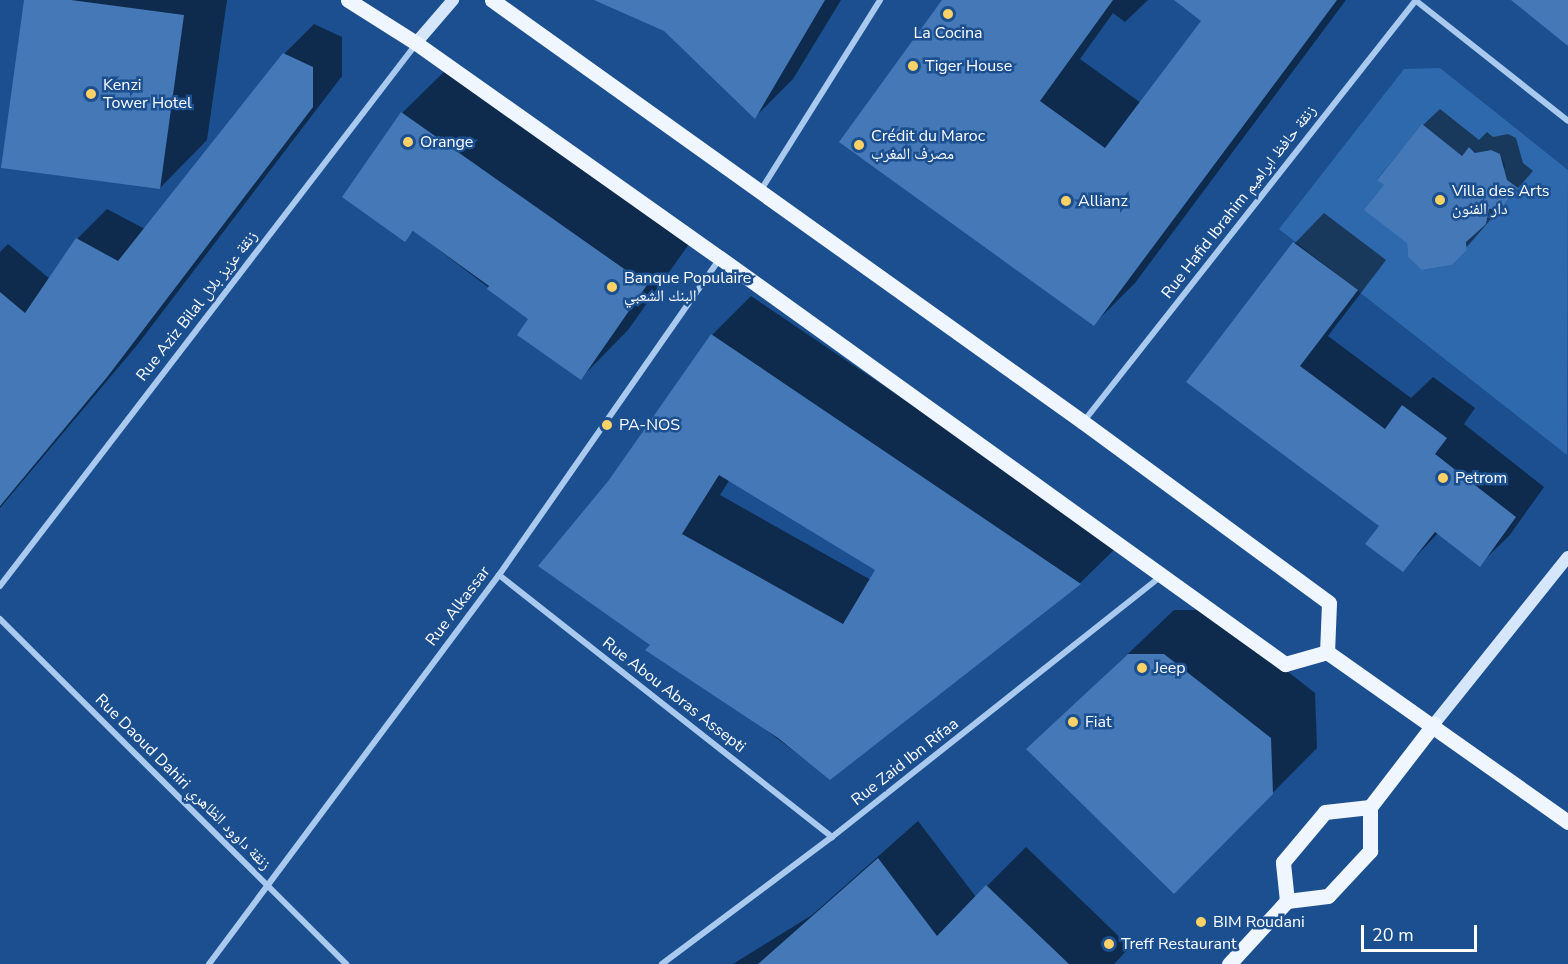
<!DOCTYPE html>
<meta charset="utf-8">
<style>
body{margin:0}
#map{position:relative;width:1568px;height:964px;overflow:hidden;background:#1b4f8f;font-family:"Nunito Sans","Noto Naskh Arabic",sans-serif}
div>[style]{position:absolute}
.green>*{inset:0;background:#2e69ad}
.shadow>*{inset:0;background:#0007}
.building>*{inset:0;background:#4478b7}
.street>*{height:6px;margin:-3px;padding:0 3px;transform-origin:3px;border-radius:3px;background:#a9c9ee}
.secondary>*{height:12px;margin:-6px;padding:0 6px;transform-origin:6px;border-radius:6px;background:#d6e6fa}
.primary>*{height:15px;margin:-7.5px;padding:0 7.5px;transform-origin:7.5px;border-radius:7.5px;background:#f0f6ff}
.dots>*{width:16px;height:16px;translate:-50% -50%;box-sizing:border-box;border:3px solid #1b4f8f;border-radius:50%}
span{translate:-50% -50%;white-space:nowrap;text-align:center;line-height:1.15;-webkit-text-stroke:5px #1b4f8f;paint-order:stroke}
.poi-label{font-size:16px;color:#fff}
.left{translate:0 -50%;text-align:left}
.street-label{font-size:16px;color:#fff}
.scale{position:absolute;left:1361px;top:925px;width:116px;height:27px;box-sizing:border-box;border:3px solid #fff;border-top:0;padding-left:8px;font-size:18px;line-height:21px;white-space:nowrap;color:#fff;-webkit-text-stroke:4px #1b4f8f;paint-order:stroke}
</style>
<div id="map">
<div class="green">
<i style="clip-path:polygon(evenodd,1440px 68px,1568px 170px,1567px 455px,1279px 229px,1404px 69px,1440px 68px,1422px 125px,1462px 156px,1469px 147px,1477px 154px,1487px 150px,1500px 154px,1505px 166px,1502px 176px,1515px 192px,1501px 208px,1488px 209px,1486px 224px,1466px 236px,1467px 250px,1452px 265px,1423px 270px,1408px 257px,1407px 243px,1384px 185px,1377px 179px,1422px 125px)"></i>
</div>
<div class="shadow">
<i style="clip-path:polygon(26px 0,227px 0,207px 140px,160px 188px)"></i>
<i style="clip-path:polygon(597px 0,841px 0,793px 79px,755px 117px,665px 30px)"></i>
<i style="clip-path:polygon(944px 0,1148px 0,1125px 22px,1113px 13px,1080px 59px,1141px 103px,1204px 21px,1176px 0,1346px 0,1135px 283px,1094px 324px)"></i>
<i style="clip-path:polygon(314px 24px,342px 37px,342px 76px,138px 344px,0 508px,0 252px,8px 244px,50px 279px,77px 239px,107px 209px,145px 229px,284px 54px)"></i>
<i style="clip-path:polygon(450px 66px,694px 237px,628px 330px,581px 378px,530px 319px,414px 231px,405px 240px,402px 113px)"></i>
<i style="clip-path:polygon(1440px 109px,1479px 140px,1487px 132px,1493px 137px,1508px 134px,1516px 138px,1523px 163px,1533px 171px,1452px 264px,1408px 242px,1386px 185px,1423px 125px)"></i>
<i style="clip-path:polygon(1324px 213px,1386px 260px,1328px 336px,1411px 398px,1433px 377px,1475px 408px,1464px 424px,1544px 487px,1509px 536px,1479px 565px,1438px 533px,1403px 570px,1381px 526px,1188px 381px,1295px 243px)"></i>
<i style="clip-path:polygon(evenodd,751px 296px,1119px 545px,1080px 583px,830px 778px,652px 645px,610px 481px,712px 335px,751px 296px,730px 479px,877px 569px,871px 580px,720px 495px,730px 479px)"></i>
<i style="clip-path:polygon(1174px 610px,1209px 610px,1315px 693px,1317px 748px,1218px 848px,1028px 749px)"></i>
<i style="clip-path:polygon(918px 821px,976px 897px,1026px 847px,1130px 947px,1114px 964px,733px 964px,812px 915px)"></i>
</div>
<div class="building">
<i style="clip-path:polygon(24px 0,71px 0,184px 15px,160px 189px,1px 168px)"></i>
<i style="clip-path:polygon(594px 0,825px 0,755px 119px,664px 31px)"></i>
<i style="clip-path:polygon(942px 0,1113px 0,1040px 101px,1105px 148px,1201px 21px,1174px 0,1337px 0,1094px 326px,839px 142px)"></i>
<i style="clip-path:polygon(1511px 0,1568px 0,1568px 46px)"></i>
<i style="clip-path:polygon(283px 53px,313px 67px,313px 107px,108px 376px,0 506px,0 292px,25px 313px,76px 238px,118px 261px)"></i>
<i style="clip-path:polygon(401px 112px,647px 285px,581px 380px,517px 335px,528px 319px,487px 289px,489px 286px,413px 231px,405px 242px,342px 197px)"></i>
<i style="clip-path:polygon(1422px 124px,1462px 156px,1469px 147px,1475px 153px,1491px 150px,1500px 154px,1507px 180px,1518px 188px,1501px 208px,1489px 209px,1486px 224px,1466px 242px,1467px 250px,1452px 265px,1422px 270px,1408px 257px,1407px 243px,1364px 210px,1384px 185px,1377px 180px)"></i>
<i style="clip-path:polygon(1293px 242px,1358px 290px,1300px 366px,1385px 429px,1402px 405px,1447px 438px,1435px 454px,1516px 517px,1480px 567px,1435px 532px,1403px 572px,1365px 544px,1379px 526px,1186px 382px)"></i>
<i style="clip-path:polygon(evenodd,711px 334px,1081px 584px,830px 780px,778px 738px,645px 650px,650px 645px,538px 566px,609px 480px,711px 334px,719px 475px,875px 570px,843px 624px,682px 534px,719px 475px)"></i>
<i style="clip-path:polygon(1128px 654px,1164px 654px,1271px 738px,1273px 794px,1174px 894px,1026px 749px)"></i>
<i style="clip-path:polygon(878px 858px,937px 936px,986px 885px,1069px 964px,758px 964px)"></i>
</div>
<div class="street">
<i style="left:1415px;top:0;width:195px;rotate:38.3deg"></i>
<i style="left:761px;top:190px;width:224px;rotate:-57.9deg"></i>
<i style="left:1084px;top:421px;width:536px;rotate:-51.74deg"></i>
<i style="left:499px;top:575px;width:424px;rotate:38.2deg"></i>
<i style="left:0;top:586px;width:683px;rotate:-52.49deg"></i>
<i style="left:0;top:619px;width:489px;rotate:44.9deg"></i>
<i style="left:209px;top:964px;width:485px;rotate:-53.3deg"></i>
<i style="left:499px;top:575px;width:386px;rotate:-55.1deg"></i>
<i style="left:662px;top:964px;width:212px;rotate:-36.8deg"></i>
<i style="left:832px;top:837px;width:419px;rotate:-38.4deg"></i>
</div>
<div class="secondary">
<i style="left:416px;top:43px;width:57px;rotate:-49.3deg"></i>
<i style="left:1434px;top:724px;width:214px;rotate:-51.3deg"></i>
</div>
<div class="primary">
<i style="left:348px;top:0;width:80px;rotate:32.3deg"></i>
<i style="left:416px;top:43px;width:372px;rotate:35.3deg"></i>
<i style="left:720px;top:258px;width:696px;rotate:35.7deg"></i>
<i style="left:1285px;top:664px;width:44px;rotate:-15.9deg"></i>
<i style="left:492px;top:0;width:726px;rotate:35.53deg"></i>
<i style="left:1083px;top:422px;width:305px;rotate:36.3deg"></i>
<i style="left:1329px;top:603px;width:49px;rotate:92.3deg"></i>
<i style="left:1327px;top:652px;width:295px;rotate:35.2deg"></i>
<i style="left:1287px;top:901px;width:39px;rotate:-96deg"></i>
<i style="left:1283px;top:862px;width:65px;rotate:-50deg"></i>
<i style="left:1325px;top:812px;width:45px;rotate:-6.3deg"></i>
<i style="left:1229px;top:964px;width:86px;rotate:-47.4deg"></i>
<i style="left:1287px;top:901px;width:41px;rotate:-7deg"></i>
<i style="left:1328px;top:896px;width:62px;rotate:-47deg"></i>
<i style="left:1370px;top:851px;width:44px;rotate:-90deg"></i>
<i style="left:1370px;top:807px;width:105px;rotate:-52.4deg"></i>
</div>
<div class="dots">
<i style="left:948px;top:14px;background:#ffd166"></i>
<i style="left:913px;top:66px;background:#ffd166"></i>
<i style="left:91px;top:94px;background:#ffd166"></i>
<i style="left:408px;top:142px;background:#ffd166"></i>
<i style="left:859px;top:145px;background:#ffd166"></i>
<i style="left:1440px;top:200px;background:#ffd166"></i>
<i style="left:1066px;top:201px;background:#ffd166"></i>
<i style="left:612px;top:287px;background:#ffd166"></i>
<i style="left:607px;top:425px;background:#ffd166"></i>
<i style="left:1443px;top:478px;background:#ffd166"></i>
<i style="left:1142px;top:668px;background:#ffd166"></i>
<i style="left:1073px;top:722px;background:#ffd166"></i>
<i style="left:1201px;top:922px;background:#ffd166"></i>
<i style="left:1109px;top:944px;background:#ffd166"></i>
</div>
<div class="poi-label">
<span style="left:948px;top:33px">La Cocina</span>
<span class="left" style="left:925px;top:66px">Tiger House</span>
<span class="left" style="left:103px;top:94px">Kenzi<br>Tower Hotel</span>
<span class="left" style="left:871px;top:145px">Crédit du Maroc<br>مصرف المغرب</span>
<span class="left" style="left:420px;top:142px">Orange</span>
<span class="left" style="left:1452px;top:200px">Villa des Arts<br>دار الفنون</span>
<span class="left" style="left:1078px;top:201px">Allianz</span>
<span class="left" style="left:624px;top:287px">Banque Populaire<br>البنك الشعبي</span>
<span class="left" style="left:619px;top:425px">PA-NOS</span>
<span class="left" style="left:1455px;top:478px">Petrom</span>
<span class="left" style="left:1154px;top:668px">Jeep</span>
<span class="left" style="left:1085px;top:722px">Fiat</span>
<span class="left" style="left:1213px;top:922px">BIM Roudani</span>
<span class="left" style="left:1121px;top:944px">Treff Restaurant</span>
</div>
<div class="street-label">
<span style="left:1239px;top:202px;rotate:-52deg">Rue Hafid Ibrahim زنقة حافظ ابراهيم</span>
<span style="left:197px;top:306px;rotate:-52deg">Rue Aziz Bilal زنقة عزيز بلال</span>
<span style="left:458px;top:606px;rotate:-53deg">Rue Alkassar</span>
<span style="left:674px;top:695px;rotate:38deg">Rue Abou Abras Assepti</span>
<span style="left:905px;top:762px;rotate:-38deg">Rue Zaid Ibn Rifaa</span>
<span style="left:183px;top:782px;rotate:45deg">Rue Daoud Dahiri زنقة داوود الظاهري</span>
</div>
<div class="scale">20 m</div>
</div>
